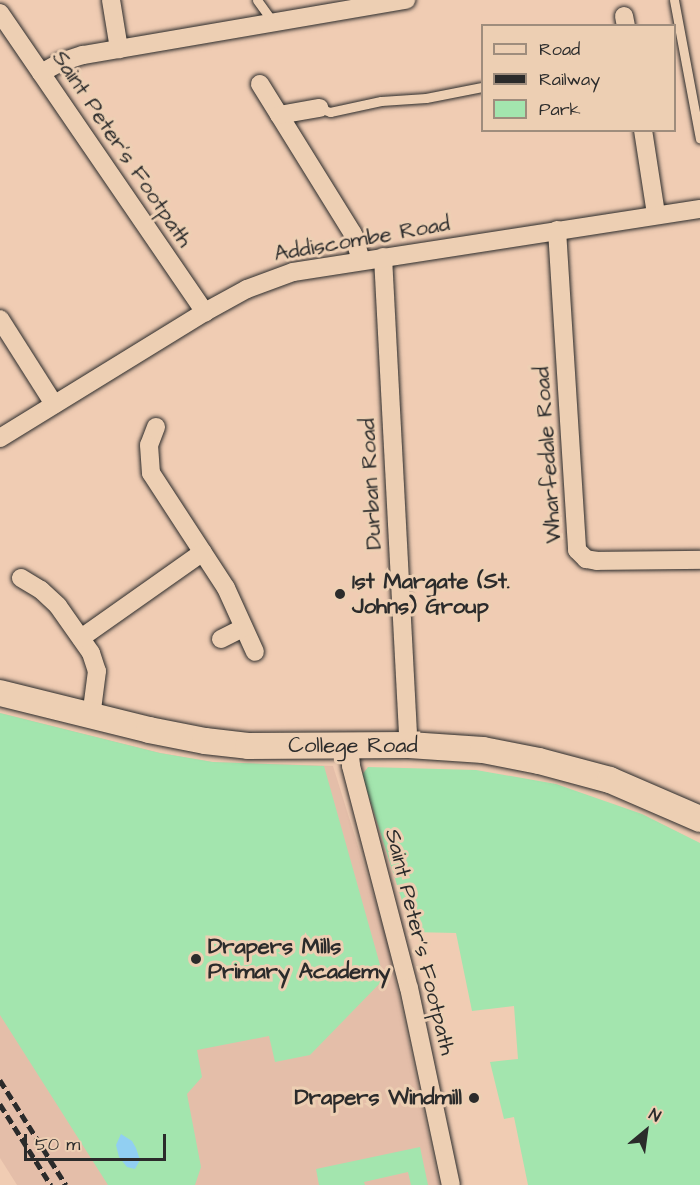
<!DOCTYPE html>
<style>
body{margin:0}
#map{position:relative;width:700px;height:1185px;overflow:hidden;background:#f0ccb3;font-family:"Architects Daughter",sans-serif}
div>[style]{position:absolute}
.built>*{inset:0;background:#e4bea9}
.green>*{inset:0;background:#a3e5ae}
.water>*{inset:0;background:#91cff2}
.roads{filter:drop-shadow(0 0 2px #2b2b2b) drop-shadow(0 0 2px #2b2b2b)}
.service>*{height:9px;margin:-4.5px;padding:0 4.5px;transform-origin:4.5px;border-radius:4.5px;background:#edcfb3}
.minor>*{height:18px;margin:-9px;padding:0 9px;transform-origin:9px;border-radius:9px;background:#edcfb3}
.secondary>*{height:26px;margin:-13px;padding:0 13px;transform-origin:13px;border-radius:13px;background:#edcfb3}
.rail>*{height:4.5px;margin-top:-2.25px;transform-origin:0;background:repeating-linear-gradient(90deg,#2b2b2b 0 9px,transparent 0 13.5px)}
.dots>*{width:16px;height:16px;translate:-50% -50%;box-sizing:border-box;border:3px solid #edcfb3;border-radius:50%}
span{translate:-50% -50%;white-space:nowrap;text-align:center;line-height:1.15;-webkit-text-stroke:6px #edcfb3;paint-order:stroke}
.street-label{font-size:22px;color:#2b2b2b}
.poi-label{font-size:22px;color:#2b2b2b;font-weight:700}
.left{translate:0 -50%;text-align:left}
.right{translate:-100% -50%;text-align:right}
.legend{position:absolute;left:481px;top:24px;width:195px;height:108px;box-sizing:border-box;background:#edcfb3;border:2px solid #9f8d7d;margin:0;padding:8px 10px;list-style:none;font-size:18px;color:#2b2b2b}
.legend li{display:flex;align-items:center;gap:12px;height:30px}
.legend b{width:30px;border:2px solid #9f8d7d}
.north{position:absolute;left:616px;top:1101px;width:60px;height:60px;-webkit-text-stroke:4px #edcfb3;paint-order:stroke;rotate:29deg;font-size:16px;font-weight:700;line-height:24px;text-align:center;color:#2b2b2b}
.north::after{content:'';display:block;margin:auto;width:21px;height:27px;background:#2b2b2b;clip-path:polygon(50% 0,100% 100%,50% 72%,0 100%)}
.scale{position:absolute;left:24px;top:1134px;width:142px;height:27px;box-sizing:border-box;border:3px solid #2b2b2b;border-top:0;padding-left:8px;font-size:18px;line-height:21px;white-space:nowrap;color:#2b2b2b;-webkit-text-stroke:4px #edcfb3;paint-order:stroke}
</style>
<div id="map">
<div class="built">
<i style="clip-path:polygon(0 713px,160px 753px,212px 762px,333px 766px,386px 936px,439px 1185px,17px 1185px,0 1158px)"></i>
</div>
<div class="green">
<i style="clip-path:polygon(0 713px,160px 753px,213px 762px,324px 766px,384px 979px,310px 1055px,275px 1062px,269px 1036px,197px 1050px,202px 1077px,187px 1094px,201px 1167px,195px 1185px,108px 1185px,0 1015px)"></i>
<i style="clip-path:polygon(368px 767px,476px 770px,556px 784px,642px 814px,700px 843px,700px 1185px,528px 1185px,514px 1117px,504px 1119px,490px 1062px,518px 1059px,514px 1006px,472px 1011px,456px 933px,412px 932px,362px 775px)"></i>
<i style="clip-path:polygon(420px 1147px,428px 1185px,411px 1185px,408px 1172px,364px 1182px,365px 1185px,319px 1185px,316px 1169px)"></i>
</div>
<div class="water">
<i style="clip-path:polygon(121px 1134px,132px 1141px,136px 1148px,140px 1160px,135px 1169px,127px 1167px,119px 1157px,116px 1145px)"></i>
</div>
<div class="roads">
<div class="service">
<i style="left:257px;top:0;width:26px;rotate:54deg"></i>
<i style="left:674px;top:0;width:141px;rotate:79.4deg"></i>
<i style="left:319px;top:108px;width:12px;rotate:20deg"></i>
<i style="left:330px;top:112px;width:52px;rotate:-12.2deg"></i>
<i style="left:381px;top:101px;width:45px;rotate:-3.8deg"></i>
<i style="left:426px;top:98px;width:57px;rotate:-11.1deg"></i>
</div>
<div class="minor">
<i style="left:111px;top:0;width:50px;rotate:80.7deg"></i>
<i style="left:0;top:13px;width:363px;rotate:55.6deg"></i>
<i style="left:624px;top:16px;width:10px;rotate:79deg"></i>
<i style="left:41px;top:73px;width:23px;rotate:-29deg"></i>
<i style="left:61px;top:62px;width:23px;rotate:-18deg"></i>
<i style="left:83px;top:55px;width:328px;rotate:-9.7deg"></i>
<i style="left:260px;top:84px;width:176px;rotate:58.2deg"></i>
<i style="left:353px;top:234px;width:28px;rotate:73deg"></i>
<i style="left:279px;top:115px;width:41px;rotate:-9.9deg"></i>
<i style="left:643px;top:130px;width:85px;rotate:81.2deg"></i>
<i style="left:557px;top:230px;width:321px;rotate:86.4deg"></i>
<i style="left:577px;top:550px;width:13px;rotate:45deg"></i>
<i style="left:586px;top:559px;width:11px;rotate:10deg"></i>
<i style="left:597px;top:561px;width:103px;rotate:-0.6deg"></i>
<i style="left:383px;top:257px;width:489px;rotate:87deg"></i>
<i style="left:0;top:319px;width:101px;rotate:57.6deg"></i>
<i style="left:156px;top:427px;width:19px;rotate:111deg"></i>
<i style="left:149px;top:445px;width:28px;rotate:86deg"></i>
<i style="left:151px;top:473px;width:137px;rotate:56.9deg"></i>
<i style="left:226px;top:588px;width:70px;rotate:65.6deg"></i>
<i style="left:0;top:438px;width:241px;rotate:-31.6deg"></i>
<i style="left:205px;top:312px;width:48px;rotate:-28.7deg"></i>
<i style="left:247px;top:289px;width:49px;rotate:-20.3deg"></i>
<i style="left:293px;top:272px;width:412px;rotate:-8.8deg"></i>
<i style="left:21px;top:578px;width:23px;rotate:31deg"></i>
<i style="left:41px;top:590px;width:23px;rotate:43deg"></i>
<i style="left:58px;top:606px;width:57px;rotate:54.9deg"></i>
<i style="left:91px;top:653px;width:19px;rotate:72deg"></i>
<i style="left:97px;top:671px;width:46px;rotate:97.4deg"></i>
<i style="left:81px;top:638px;width:149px;rotate:-35.2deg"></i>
<i style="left:221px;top:639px;width:25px;rotate:-27deg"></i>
<i style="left:349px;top:746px;width:20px;rotate:84deg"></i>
<i style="left:351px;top:766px;width:229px;rotate:75.4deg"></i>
<i style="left:409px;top:988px;width:201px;rotate:78deg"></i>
</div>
<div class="secondary">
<i style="left:0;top:693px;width:154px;rotate:13.9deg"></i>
<i style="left:149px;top:730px;width:57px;rotate:11.1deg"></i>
<i style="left:205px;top:741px;width:43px;rotate:6.6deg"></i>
<i style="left:248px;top:746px;width:161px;rotate:-0.4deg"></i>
<i style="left:409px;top:745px;width:74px;rotate:3.9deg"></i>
<i style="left:483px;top:750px;width:57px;rotate:11.1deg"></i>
<i style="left:539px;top:761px;width:73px;rotate:15deg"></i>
<i style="left:610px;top:780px;width:98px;rotate:23.4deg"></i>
</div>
</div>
<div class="rail">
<i style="left:0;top:1080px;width:124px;rotate:57.8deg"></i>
<i style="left:0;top:1104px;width:96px;rotate:57.8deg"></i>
</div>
<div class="dots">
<i style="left:340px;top:594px;background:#2b2b2b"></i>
<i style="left:196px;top:959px;background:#2b2b2b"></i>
<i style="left:474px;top:1098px;background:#2b2b2b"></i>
</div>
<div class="street-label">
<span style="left:122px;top:149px;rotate:56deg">Saint Peter's Footpath</span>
<span style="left:362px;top:239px;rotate:-10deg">Addiscombe Road</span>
<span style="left:548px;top:455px;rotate:-94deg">Wharfedale Road</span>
<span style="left:371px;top:484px;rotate:-93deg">Durban Road</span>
<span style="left:353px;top:746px">College Road</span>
<span style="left:420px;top:942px;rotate:76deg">Saint Peter's Footpath</span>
</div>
<div class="poi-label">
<span class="left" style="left:352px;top:594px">1st Margate (St.<br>Johns) Group</span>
<span class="left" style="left:208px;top:959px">Drapers Mills<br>Primary Academy</span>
<span class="right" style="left:462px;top:1098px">Drapers Windmill</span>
</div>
<ul class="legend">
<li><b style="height:8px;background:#edcfb3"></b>Road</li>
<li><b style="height:8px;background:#2b2b2b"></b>Railway</li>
<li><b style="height:16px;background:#a3e5ae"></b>Park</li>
</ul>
<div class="north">N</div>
<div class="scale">50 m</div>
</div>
